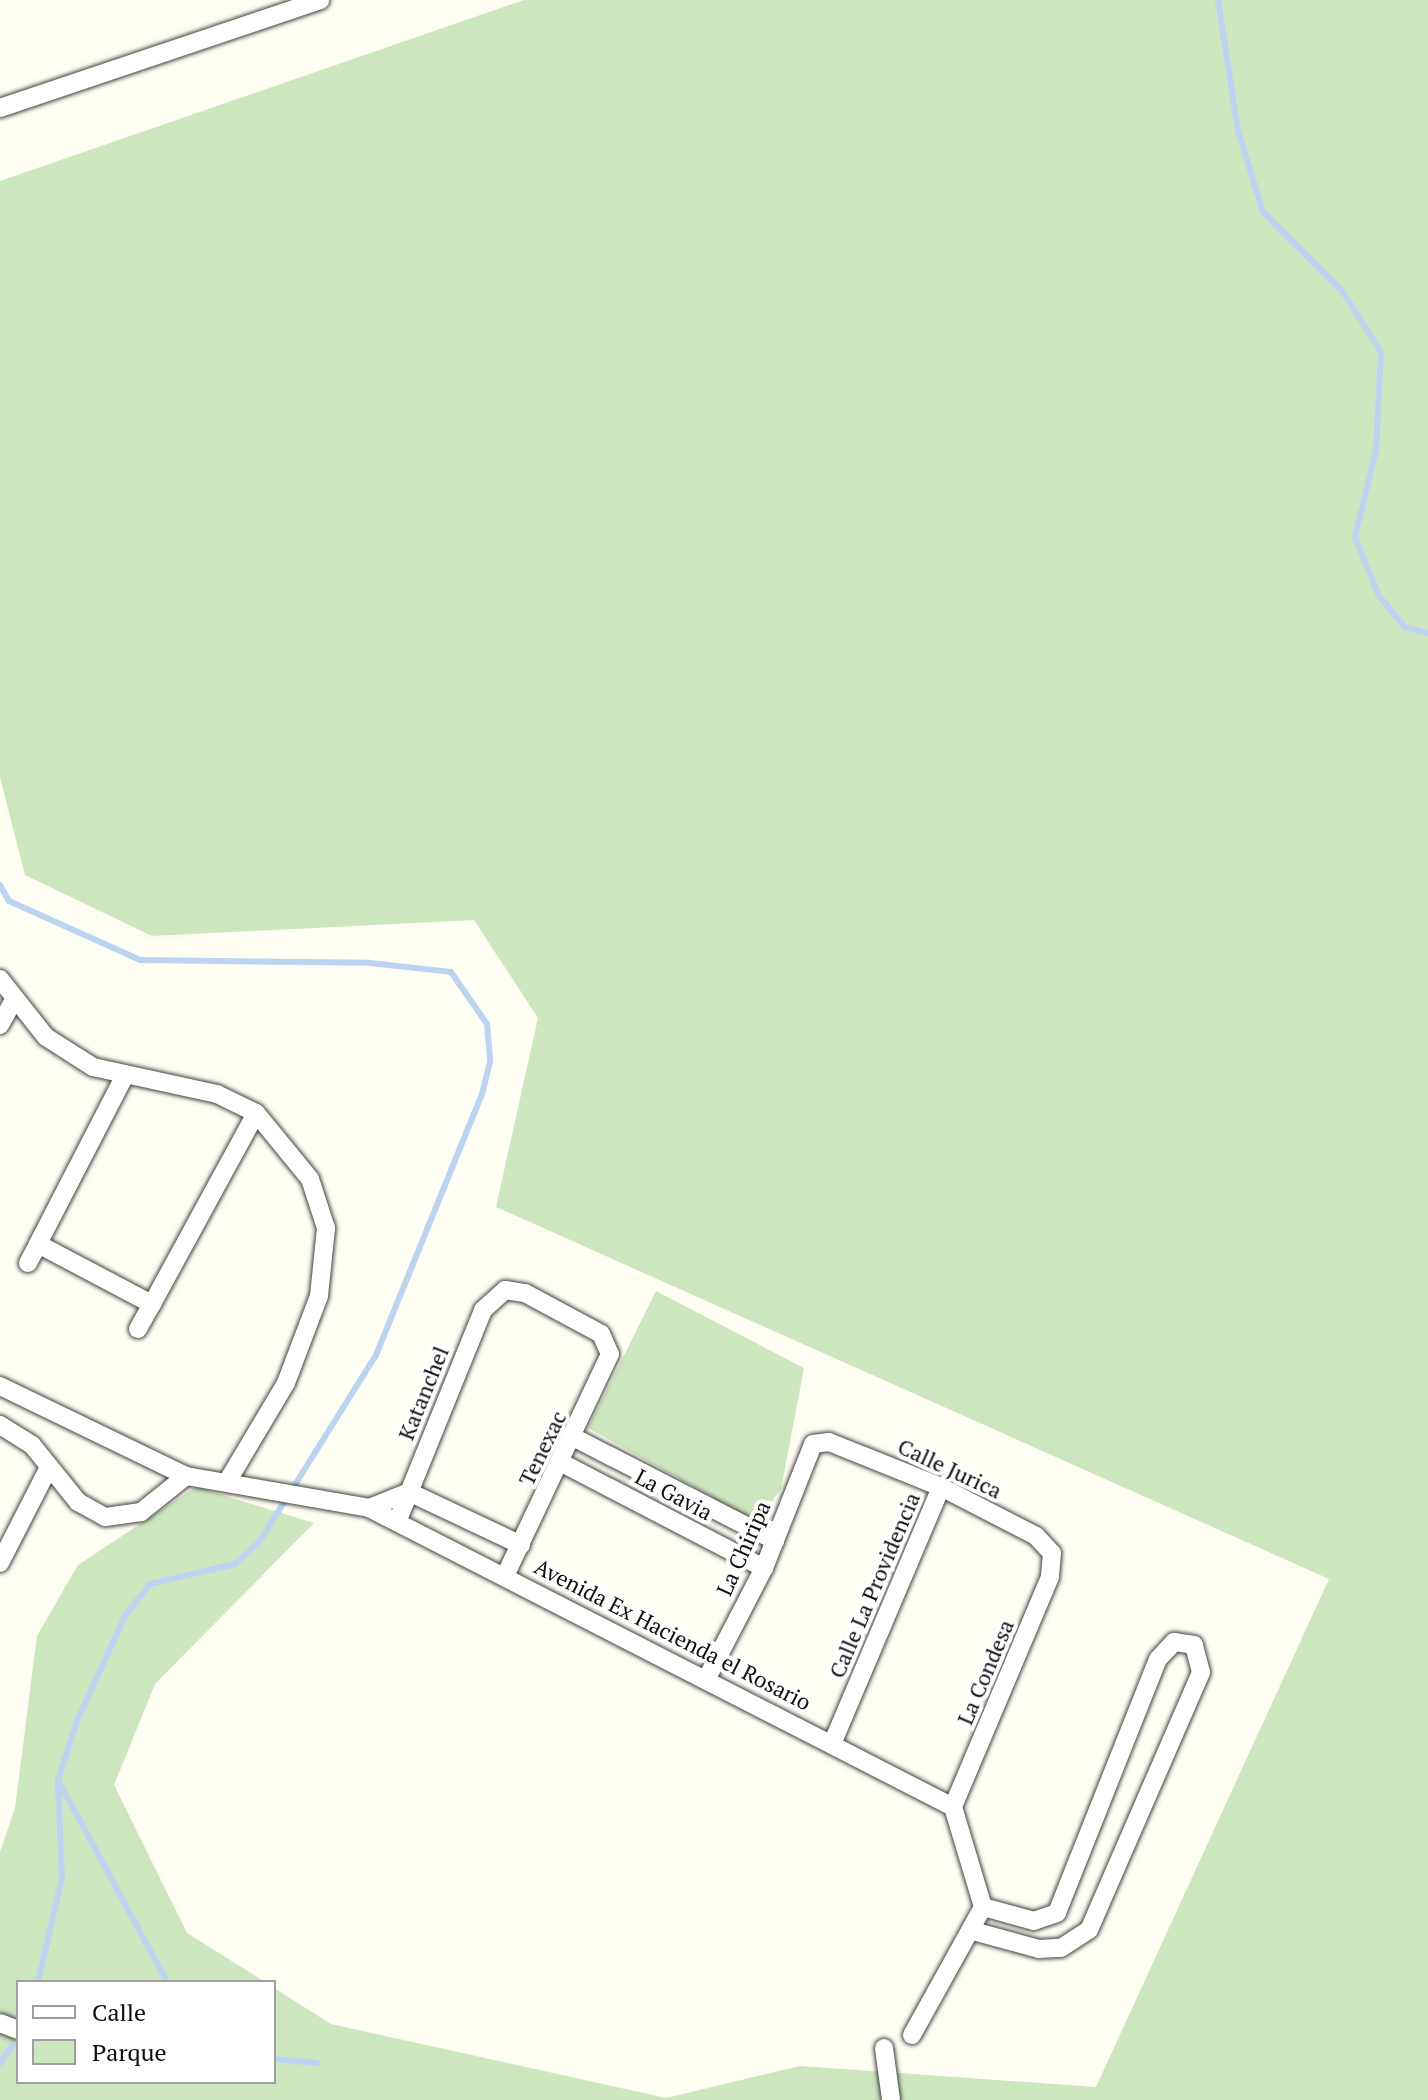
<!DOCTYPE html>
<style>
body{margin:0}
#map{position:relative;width:1428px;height:2100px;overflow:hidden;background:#fefef2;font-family:"PT Serif",serif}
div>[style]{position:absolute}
.green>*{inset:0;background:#cce6be}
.stream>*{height:6px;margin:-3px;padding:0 3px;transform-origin:3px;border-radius:3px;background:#bad4f2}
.roads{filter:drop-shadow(0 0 2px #424242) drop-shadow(0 0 2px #424242)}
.minor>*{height:18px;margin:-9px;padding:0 9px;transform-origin:9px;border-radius:9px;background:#fff}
span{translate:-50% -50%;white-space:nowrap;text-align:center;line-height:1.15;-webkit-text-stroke:8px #fff;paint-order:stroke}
.street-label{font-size:22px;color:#0f0f0f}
.legend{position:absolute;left:16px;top:1980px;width:260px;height:104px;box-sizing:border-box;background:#fff;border:2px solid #9f9f9f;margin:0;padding:10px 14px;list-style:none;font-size:24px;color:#0f0f0f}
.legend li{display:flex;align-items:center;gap:16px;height:40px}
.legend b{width:40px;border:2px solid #9f9f9f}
</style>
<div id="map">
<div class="green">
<i style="clip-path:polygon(524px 0,1428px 0,1428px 2100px,0 2100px,0 1852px,15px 1808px,37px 1636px,78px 1565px,196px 1487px,314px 1523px,155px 1684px,114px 1785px,187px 1933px,265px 1982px,18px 1982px,18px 2082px,274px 2082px,274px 1988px,331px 2024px,666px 2098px,800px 2066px,1096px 2087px,1329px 1579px,496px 1207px,538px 1018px,474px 920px,152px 936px,25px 875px,0 777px,0 181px)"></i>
<i style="clip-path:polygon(656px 1291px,804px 1368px,781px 1489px,757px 1522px,588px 1428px)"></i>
</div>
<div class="stream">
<i style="left:1218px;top:0;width:133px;rotate:81.3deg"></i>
<i style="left:1238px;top:131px;width:85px;rotate:72.8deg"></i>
<i style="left:1263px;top:212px;width:113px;rotate:45deg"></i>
<i style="left:1343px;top:292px;width:71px;rotate:57.7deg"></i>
<i style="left:1381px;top:352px;width:98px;rotate:92.9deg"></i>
<i style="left:1376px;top:450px;width:89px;rotate:103.6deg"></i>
<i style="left:1355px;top:537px;width:64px;rotate:67.9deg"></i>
<i style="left:1379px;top:596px;width:40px;rotate:50deg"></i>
<i style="left:1405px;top:627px;width:24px;rotate:15deg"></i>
<i style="left:0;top:885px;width:18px;rotate:61deg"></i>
<i style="left:9px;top:901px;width:144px;rotate:24.2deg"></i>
<i style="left:140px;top:960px;width:230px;rotate:0.7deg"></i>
<i style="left:370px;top:963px;width:81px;rotate:6.3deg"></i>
<i style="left:451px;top:972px;width:63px;rotate:55.3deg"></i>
<i style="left:487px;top:1024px;width:38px;rotate:85deg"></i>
<i style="left:490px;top:1062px;width:33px;rotate:104deg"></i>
<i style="left:482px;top:1094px;width:282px;rotate:112.1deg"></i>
<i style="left:376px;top:1355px;width:221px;rotate:122deg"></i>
<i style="left:259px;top:1542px;width:33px;rotate:137deg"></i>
<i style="left:235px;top:1564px;width:87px;rotate:166.8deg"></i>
<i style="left:150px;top:1584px;width:41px;rotate:128deg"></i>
<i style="left:125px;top:1616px;width:115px;rotate:114.6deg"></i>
<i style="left:77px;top:1721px;width:62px;rotate:107.9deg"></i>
<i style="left:58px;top:1780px;width:230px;rotate:61.6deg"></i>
<i style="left:38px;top:1982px;width:108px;rotate:-77.1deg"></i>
<i style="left:62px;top:1877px;width:93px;rotate:-92.5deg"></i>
<i style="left:274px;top:2059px;width:43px;rotate:5.3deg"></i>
<i style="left:0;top:2063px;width:22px;rotate:-54deg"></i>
</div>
<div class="roads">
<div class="minor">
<i style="left:0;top:108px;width:338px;rotate:-18.6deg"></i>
<i style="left:0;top:979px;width:74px;rotate:51.6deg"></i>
<i style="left:46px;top:1037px;width:56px;rotate:32.6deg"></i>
<i style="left:93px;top:1067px;width:127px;rotate:12.3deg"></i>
<i style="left:217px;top:1094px;width:43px;rotate:26deg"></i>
<i style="left:256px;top:1113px;width:85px;rotate:50.7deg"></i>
<i style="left:310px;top:1179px;width:52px;rotate:71.9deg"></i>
<i style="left:326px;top:1228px;width:68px;rotate:95.9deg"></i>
<i style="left:319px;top:1296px;width:93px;rotate:110.8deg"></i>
<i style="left:286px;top:1383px;width:115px;rotate:120.8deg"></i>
<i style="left:0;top:1025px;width:29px;rotate:-61deg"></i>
<i style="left:123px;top:1079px;width:186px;rotate:117.3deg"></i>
<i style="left:38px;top:1244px;width:129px;rotate:27.8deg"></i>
<i style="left:152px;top:1304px;width:217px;rotate:-61.4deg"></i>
<i style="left:28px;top:1263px;width:21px;rotate:-62deg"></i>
<i style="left:138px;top:1329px;width:29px;rotate:-61deg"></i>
<i style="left:0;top:1386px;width:207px;rotate:25.8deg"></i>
<i style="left:186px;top:1476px;width:58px;rotate:141.3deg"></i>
<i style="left:141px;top:1512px;width:36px;rotate:172deg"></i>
<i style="left:105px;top:1517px;width:31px;rotate:-151deg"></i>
<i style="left:78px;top:1502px;width:73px;rotate:-128.9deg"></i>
<i style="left:32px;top:1445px;width:38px;rotate:-148deg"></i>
<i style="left:575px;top:1438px;width:225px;rotate:27.2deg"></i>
<i style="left:562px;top:1463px;width:228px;rotate:27.5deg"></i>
<i style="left:186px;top:1476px;width:186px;rotate:9.9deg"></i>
<i style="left:369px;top:1508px;width:656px;rotate:27.11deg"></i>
<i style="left:369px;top:1508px;width:43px;rotate:-21.8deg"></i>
<i style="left:409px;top:1492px;width:124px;rotate:25.3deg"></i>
<i style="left:397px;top:1522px;width:229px;rotate:-67.9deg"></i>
<i style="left:483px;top:1310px;width:30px;rotate:-42deg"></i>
<i style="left:505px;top:1290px;width:20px;rotate:9deg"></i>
<i style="left:525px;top:1293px;width:86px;rotate:28.3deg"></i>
<i style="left:601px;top:1334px;width:22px;rotate:66deg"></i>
<i style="left:610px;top:1354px;width:243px;rotate:115.3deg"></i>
<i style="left:0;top:1563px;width:106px;rotate:-62.9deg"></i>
<i style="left:708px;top:1676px;width:122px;rotate:-62.6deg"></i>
<i style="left:764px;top:1568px;width:133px;rotate:-68.4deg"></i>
<i style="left:813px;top:1444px;width:16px;rotate:-7deg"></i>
<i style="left:829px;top:1442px;width:121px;rotate:21.9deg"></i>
<i style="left:941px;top:1487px;width:107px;rotate:27.3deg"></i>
<i style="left:1036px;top:1536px;width:23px;rotate:47deg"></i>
<i style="left:1052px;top:1553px;width:24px;rotate:95deg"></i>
<i style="left:1050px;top:1577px;width:250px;rotate:112.9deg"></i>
<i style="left:832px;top:1744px;width:279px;rotate:-67deg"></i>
<i style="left:973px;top:1931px;width:68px;rotate:15.3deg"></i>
<i style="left:1039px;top:1949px;width:22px;rotate:-3deg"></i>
<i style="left:1061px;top:1948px;width:33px;rotate:-33deg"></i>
<i style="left:1089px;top:1930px;width:281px;rotate:-66.5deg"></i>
<i style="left:1201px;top:1672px;width:28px;rotate:-105deg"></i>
<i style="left:1194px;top:1645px;width:20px;rotate:-171deg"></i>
<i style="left:1174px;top:1642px;width:23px;rotate:133deg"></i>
<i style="left:1158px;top:1659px;width:273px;rotate:111.7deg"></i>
<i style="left:1057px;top:1913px;width:24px;rotate:161deg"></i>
<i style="left:1034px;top:1921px;width:53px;rotate:-164.6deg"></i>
<i style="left:0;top:2023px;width:19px;rotate:21deg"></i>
<i style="left:912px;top:2035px;width:146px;rotate:-61deg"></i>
<i style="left:983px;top:1907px;width:104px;rotate:-106.7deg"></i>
<i style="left:884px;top:2048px;width:52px;rotate:82.3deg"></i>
</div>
</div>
<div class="street-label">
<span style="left:423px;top:1393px;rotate:-68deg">Katanchel</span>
<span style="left:542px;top:1448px;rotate:-64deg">Tenexac</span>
<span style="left:950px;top:1468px;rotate:25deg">Calle Jurica</span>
<span style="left:674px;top:1494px;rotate:28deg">La Gavia</span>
<span style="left:743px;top:1548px;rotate:-66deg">La Chiripa</span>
<span style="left:874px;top:1585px;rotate:-67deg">Calle La Providencia</span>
<span style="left:673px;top:1634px;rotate:27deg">Avenida Ex Hacienda el Rosario</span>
<span style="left:985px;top:1672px;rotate:-67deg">La Condesa</span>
</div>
<ul class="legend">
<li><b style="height:10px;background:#fff"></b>Calle</li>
<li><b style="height:22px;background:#cce6be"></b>Parque</li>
</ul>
</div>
